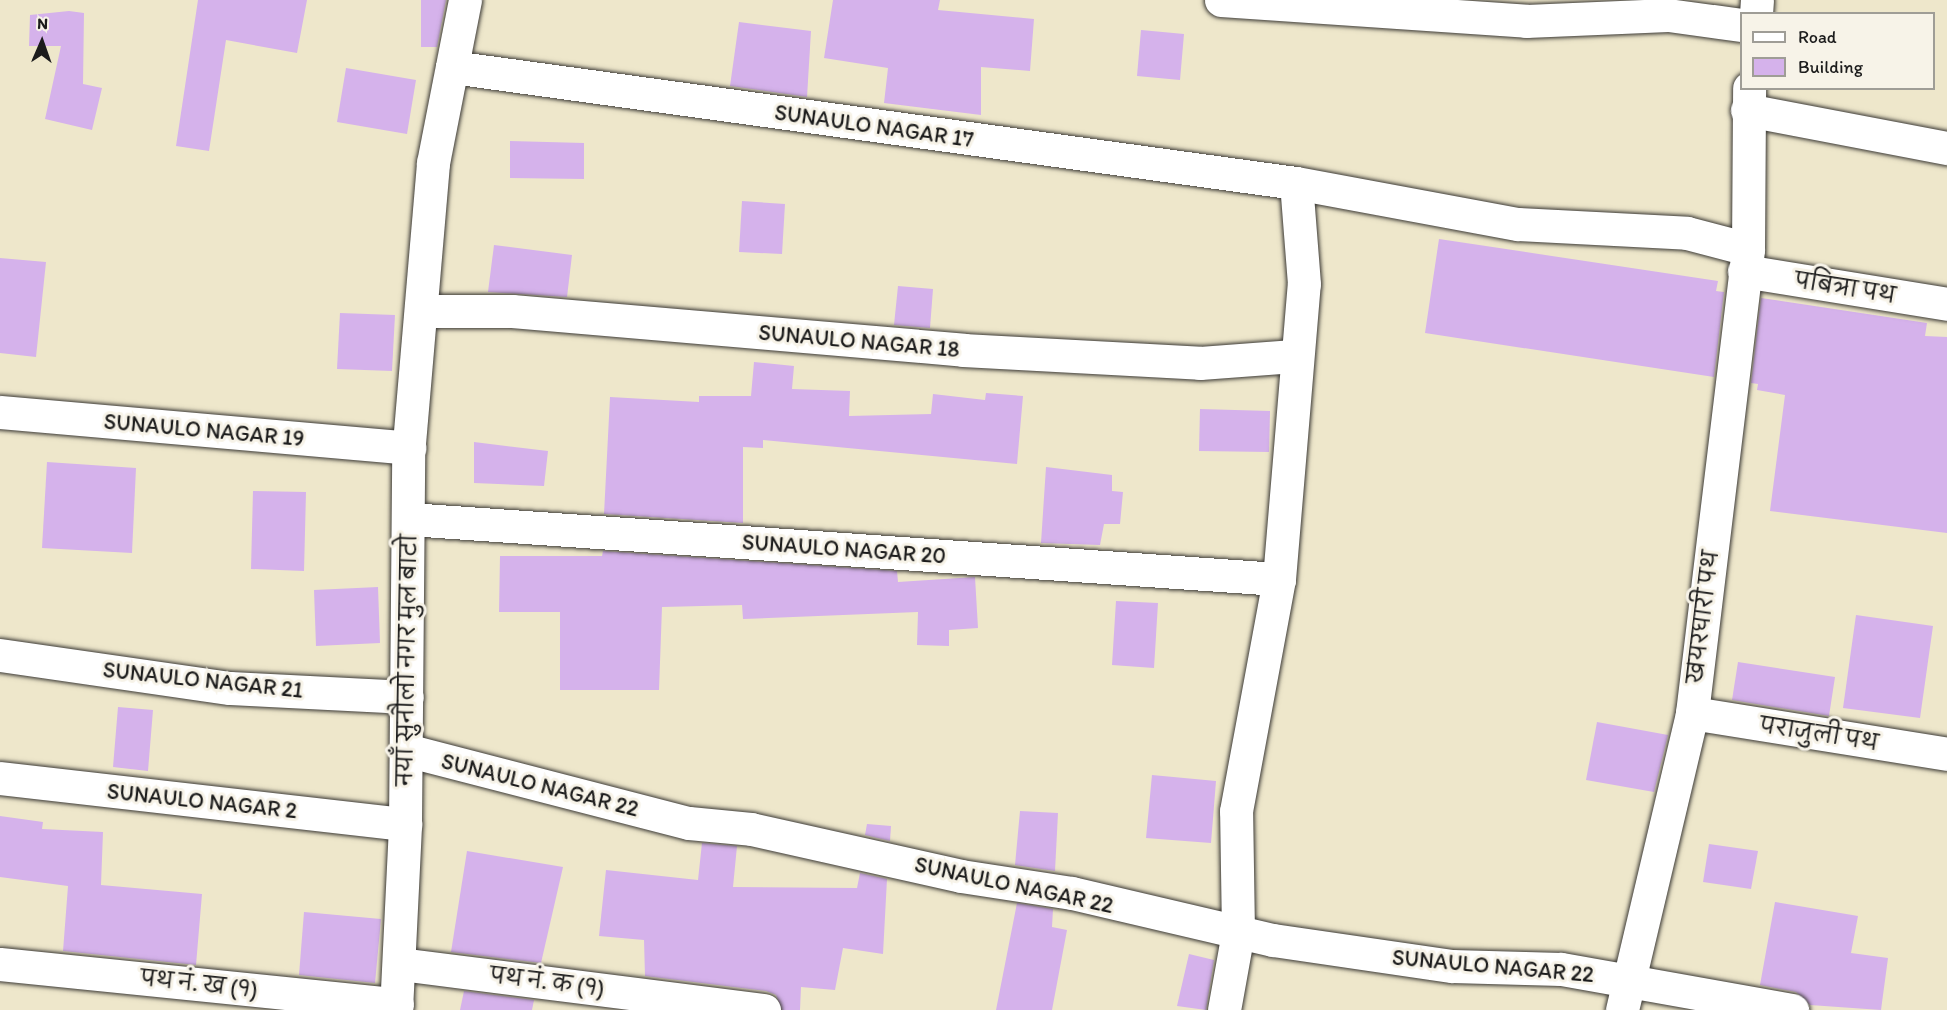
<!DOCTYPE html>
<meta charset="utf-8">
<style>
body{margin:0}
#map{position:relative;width:1947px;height:1010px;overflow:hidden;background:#eee7cb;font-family:Itim,"Playpen Sans Deva",sans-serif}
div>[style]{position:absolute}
.building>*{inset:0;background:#d5b2eb}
.roads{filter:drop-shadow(0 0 2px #3c3a36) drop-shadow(0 0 2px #3c3a36)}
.minor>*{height:33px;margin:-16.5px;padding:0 16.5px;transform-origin:16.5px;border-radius:16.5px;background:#fff}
span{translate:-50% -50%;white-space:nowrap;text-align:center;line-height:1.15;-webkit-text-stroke:6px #f7f3e8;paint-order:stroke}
.street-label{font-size:22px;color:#1c1c1c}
.legend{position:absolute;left:1740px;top:12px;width:195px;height:78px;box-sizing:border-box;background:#f7f3e8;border:2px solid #9f9d96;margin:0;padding:8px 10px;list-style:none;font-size:18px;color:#1c1c1c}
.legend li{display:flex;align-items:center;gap:12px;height:30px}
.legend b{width:30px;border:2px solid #9f9d96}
.north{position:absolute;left:12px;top:12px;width:60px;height:60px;-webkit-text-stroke:4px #f7f3e8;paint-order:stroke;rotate:2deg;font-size:16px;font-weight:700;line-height:24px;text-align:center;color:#1c1c1c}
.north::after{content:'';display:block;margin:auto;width:21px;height:27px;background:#1c1c1c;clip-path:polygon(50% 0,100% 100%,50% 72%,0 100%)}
</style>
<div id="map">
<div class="building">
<i style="clip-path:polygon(198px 0,307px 0,297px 53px,226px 40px,209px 151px,176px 146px)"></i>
<i style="clip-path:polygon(421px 0,446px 0,437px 47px,421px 47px)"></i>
<i style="clip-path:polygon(833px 0,940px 0,938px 10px,1034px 19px,1030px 71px,981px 67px,981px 115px,884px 103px,888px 68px,824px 58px)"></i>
<i style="clip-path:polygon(69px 11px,84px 13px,83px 84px,102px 88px,92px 130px,45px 119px,61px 46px,29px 46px,30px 15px)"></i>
<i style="clip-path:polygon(739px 22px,811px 31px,807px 97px,730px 86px)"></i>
<i style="clip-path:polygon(1141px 30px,1184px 34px,1180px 80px,1137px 76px)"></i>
<i style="clip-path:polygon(346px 68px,416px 80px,407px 134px,337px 122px)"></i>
<i style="clip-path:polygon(510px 141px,584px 143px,584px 179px,510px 178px)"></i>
<i style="clip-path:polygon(742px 201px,785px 204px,782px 254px,739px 252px)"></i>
<i style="clip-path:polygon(1439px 239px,1718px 281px,1716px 291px,1724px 292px,1714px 377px,1425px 333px)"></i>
<i style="clip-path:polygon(494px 245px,572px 255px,567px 297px,488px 292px)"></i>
<i style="clip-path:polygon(0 258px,46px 262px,36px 357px,0 353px)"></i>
<i style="clip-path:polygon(898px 286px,933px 289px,930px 328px,894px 325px)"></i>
<i style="clip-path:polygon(1761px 298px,1927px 323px,1925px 336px,1947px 337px,1947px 533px,1770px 511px,1785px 395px,1757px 390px,1758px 384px,1751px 383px)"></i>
<i style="clip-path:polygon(340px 313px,395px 315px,392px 371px,337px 369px)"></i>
<i style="clip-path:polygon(754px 362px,794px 366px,792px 389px,850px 391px,849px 416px,931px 414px,933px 394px,985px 400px,986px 393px,1023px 396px,1017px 464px,763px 440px,763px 448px,743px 447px,743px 523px,604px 514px,610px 397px,699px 402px,699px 396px,751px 396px)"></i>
<i style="clip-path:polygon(1200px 409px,1270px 411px,1269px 452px,1199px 451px)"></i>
<i style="clip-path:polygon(474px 442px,548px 451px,544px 486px,474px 483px)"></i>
<i style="clip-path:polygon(47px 462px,136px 468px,132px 553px,42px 548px)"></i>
<i style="clip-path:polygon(1046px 467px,1112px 475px,1112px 491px,1123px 492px,1120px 524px,1104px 524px,1100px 545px,1041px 543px)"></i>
<i style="clip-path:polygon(253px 491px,306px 492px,304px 571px,251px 569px)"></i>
<i style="clip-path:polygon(603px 551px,897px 571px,898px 582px,975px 577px,978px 628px,949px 630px,949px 646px,917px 645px,918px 612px,743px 619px,742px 605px,662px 607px,659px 690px,560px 690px,560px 612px,499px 612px,500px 556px,602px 556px)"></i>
<i style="clip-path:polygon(378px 587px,380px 643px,316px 646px,314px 590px)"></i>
<i style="clip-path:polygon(1116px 601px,1158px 603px,1154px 668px,1112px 665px)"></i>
<i style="clip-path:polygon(1856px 615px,1933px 626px,1920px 718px,1843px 708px)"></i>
<i style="clip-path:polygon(1738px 662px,1835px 677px,1829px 716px,1732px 700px)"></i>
<i style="clip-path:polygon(118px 707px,153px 710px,148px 771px,113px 767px)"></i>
<i style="clip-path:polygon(1597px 722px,1668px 735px,1654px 792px,1586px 780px)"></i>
<i style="clip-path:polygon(1152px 775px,1216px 781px,1211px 843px,1146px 838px)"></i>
<i style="clip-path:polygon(1020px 811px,1058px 813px,1055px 871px,1015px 865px)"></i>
<i style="clip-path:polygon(0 816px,43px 822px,42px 829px,103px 832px,101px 885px,202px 894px,196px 965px,63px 951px,68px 886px,0 877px)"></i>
<i style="clip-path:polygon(867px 824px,891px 826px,890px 841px,865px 835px)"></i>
<i style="clip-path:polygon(702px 843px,737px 846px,733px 887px,857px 888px,860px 873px,887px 879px,883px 954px,843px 948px,835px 990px,801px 987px,800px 1010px,782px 1010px,776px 995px,766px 991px,645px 976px,644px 940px,599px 936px,606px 870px,698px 880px)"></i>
<i style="clip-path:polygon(1709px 844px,1758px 851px,1751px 889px,1703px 882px)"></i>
<i style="clip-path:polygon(467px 851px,563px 867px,541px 963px,451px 952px)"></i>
<i style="clip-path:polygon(1775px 902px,1858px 916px,1851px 953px,1888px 958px,1881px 1010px,1810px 1005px,1796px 992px,1760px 985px)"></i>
<i style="clip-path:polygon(1017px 903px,1053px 909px,1052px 927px,1067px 930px,1052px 1010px,996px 1010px)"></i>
<i style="clip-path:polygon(304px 912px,381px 919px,375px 983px,299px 975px)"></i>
<i style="clip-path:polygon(1189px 954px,1214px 960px,1206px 1010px,1177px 1006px)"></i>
<i style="clip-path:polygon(464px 991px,534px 1000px,532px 1010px,460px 1010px)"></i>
</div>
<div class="roads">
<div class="minor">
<i style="left:1221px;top:0;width:306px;rotate:3.9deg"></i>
<i style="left:1526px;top:21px;width:142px;rotate:-2.4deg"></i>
<i style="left:1668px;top:15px;width:75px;rotate:7.7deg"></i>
<i style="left:1756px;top:14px;width:14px;rotate:-86deg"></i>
<i style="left:452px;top:67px;width:852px;rotate:7.83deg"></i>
<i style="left:1296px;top:183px;width:226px;rotate:10.5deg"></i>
<i style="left:1518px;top:224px;width:169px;rotate:3deg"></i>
<i style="left:1687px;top:233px;width:63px;rotate:14.7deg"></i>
<i style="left:1747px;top:110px;width:204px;rotate:10.8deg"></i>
<i style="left:1744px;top:271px;width:206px;rotate:9.2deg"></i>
<i style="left:424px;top:311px;width:88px"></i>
<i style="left:512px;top:311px;width:453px;rotate:4.9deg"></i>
<i style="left:963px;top:350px;width:237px;rotate:3.1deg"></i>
<i style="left:1200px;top:363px;width:94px;rotate:-4.3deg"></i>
<i style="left:0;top:412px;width:411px;rotate:5deg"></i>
<i style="left:409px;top:519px;width:872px;rotate:3.95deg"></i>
<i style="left:0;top:655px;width:232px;rotate:8.2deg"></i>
<i style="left:230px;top:688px;width:177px;rotate:2.9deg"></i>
<i style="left:1692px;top:713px;width:258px;rotate:9.1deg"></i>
<i style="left:406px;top:750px;width:292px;rotate:14.5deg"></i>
<i style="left:689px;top:823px;width:62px;rotate:5.5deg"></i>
<i style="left:751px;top:829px;width:215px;rotate:12.6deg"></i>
<i style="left:961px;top:876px;width:112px;rotate:8.7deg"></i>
<i style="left:1072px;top:893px;width:206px;rotate:13.2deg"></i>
<i style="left:1273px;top:940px;width:181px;rotate:8.3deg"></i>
<i style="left:1452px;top:966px;width:109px;rotate:1.6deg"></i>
<i style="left:1561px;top:969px;width:235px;rotate:10.1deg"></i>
<i style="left:0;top:778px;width:408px;rotate:6.5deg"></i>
<i style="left:0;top:964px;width:399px;rotate:5.8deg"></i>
<i style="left:400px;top:964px;width:367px;rotate:7.2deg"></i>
<i style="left:396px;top:1010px;width:186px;rotate:-87.2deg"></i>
<i style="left:405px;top:824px;width:369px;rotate:-89.5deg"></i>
<i style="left:408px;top:455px;width:293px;rotate:-85.1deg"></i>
<i style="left:433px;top:163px;width:166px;rotate:-78.9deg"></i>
<i style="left:1224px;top:1010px;width:79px;rotate:-79.8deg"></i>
<i style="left:1238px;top:932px;width:121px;rotate:-90.9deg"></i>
<i style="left:1236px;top:811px;width:236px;rotate:-79.5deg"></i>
<i style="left:1279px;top:579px;width:296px;rotate:-85.2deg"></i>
<i style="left:1304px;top:284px;width:101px;rotate:-94.5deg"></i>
<i style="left:1622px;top:1010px;width:305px;rotate:-76.7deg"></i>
<i style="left:1692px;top:713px;width:467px;rotate:-83.1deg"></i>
<i style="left:1748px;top:249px;width:161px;rotate:-89.6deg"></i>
</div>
</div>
<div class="street-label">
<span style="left:874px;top:126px;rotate:8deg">SUNAULO NAGAR 17</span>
<span style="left:1845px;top:288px;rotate:9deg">पबित्रा पथ</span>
<span style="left:859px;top:341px;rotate:5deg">SUNAULO NAGAR 18</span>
<span style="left:204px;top:430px;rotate:5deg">SUNAULO NAGAR 19</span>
<span style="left:844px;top:549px;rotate:4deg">SUNAULO NAGAR 20</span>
<span style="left:1703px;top:617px;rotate:-83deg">खयरघारी पथ</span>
<span style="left:407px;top:660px;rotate:-89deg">नयाँ सुनौलो नगर मुल बाटो</span>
<span style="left:203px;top:680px;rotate:6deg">SUNAULO NAGAR 21</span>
<span style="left:1819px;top:734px;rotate:9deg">पराजुली पथ</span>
<span style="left:540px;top:785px;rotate:14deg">SUNAULO NAGAR 22</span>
<span style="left:202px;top:801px;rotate:6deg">SUNAULO NAGAR 2</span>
<span style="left:1014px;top:885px;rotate:12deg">SUNAULO NAGAR 22</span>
<span style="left:1493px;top:966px;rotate:5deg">SUNAULO NAGAR 22</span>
<span style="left:547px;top:982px;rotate:7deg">पथ नं. क (१)</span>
<span style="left:199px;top:984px;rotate:6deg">पथ नं. ख (१)</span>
</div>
<ul class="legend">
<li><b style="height:8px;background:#fff"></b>Road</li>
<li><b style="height:16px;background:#d5b2eb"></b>Building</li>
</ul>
<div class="north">N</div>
</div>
